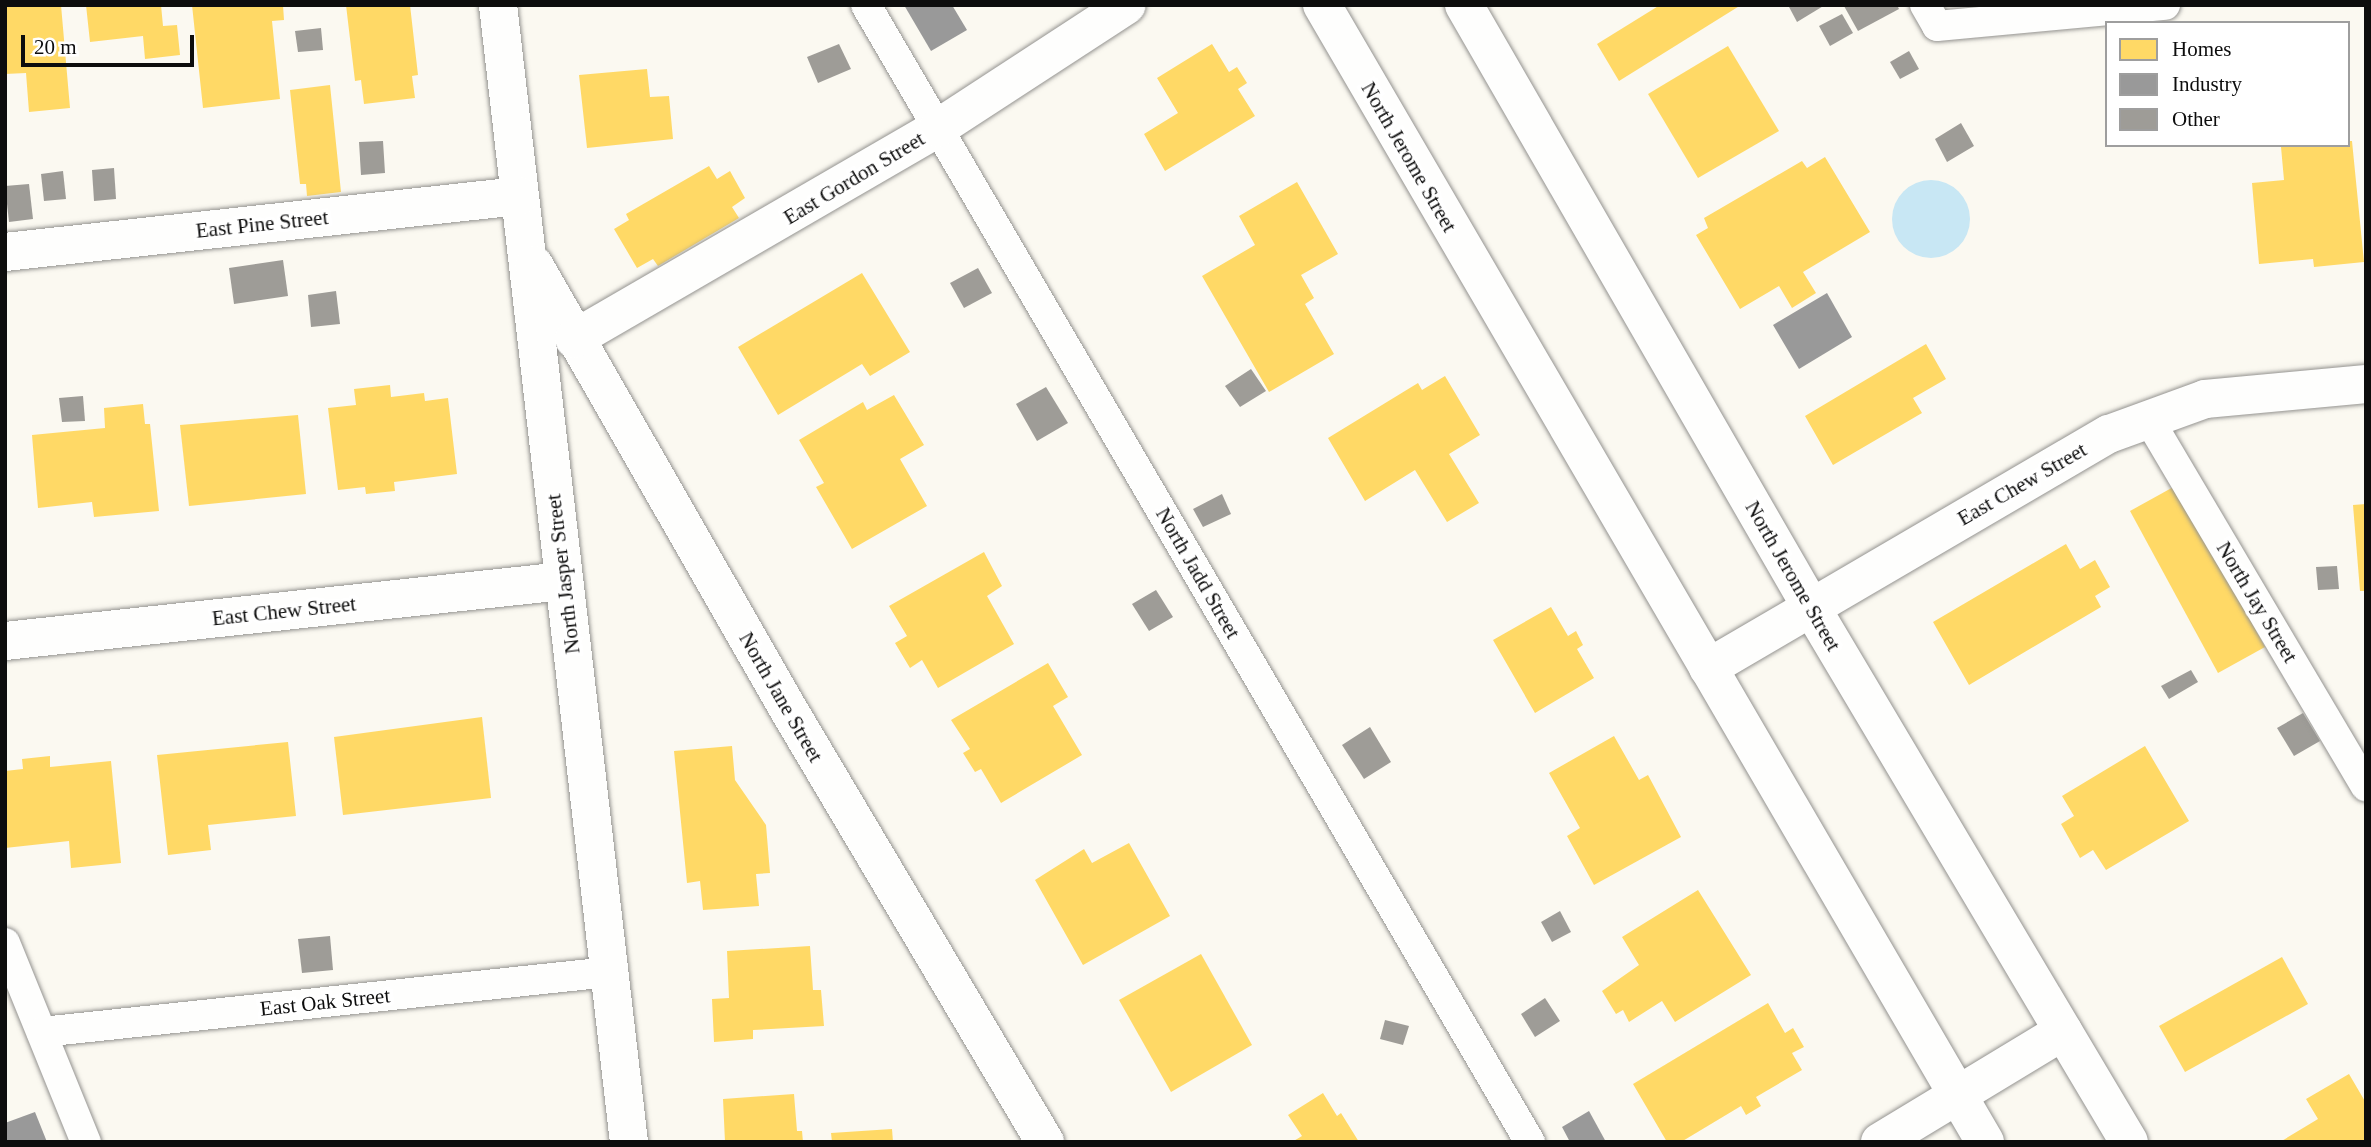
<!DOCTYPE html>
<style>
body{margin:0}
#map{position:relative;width:2371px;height:1147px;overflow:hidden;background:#fbf9f1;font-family:Georgia,serif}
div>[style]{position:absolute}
.water>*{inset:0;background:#c8e7f4}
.round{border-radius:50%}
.homes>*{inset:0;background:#ffd966}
.industry>*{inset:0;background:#999}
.building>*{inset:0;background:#9e9c97}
.roads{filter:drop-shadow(0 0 2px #949390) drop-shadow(0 0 2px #949390)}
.lane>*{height:30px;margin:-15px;padding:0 15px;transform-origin:15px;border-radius:15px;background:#fefefd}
.street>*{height:38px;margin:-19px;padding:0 19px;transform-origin:19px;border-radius:19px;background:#fefefd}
span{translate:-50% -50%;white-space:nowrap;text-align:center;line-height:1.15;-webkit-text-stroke:7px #fff;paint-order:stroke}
.street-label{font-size:21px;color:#0d0d0d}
.frame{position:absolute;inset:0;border:7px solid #0d0d0d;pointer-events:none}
.legend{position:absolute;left:2105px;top:21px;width:245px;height:126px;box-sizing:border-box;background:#fff;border:2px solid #9e9e9e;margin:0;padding:9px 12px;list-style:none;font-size:21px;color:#0d0d0d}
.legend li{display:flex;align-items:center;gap:14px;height:35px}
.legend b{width:35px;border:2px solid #9e9e9e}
.scale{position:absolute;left:21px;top:35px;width:173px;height:32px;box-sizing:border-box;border:4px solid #0d0d0d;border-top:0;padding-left:9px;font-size:21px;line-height:24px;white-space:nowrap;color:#0d0d0d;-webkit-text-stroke:5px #fff;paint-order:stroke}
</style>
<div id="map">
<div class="water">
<i class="round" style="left:1892px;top:180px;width:78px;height:78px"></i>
</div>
<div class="homes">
<i style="clip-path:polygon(5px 5px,61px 5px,70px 108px,29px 112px,26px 73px,5px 74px)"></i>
<i style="clip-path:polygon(86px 5px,161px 5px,163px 26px,177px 25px,180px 55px,145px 59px,143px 36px,90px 42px)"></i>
<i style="clip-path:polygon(192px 5px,283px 5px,284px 20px,272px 21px,280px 99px,203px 108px)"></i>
<i style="clip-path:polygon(346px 5px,410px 5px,418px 75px,412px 76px,415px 98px,364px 104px,361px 80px,355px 81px)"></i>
<i style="clip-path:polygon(1660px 5px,1741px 5px,1619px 81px,1597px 44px)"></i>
<i style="clip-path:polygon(1212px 44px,1229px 72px,1237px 67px,1247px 83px,1238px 89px,1255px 116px,1165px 171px,1144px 134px,1178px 113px,1157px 78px)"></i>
<i style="clip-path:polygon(1728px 46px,1779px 131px,1698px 178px,1648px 94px)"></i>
<i style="clip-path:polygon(647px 69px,650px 97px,669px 96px,673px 139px,587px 148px,579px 75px)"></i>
<i style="clip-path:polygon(330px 85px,341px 192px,307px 196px,306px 184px,300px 184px,290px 90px)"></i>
<i style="clip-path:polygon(2348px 141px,2352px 141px,2364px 262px,2314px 267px,2313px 259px,2259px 264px,2252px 183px,2284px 180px,2281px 147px,2348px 145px)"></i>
<i style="clip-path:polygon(1825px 157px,1870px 232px,1803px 272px,1816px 293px,1792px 308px,1779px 286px,1740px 309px,1696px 235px,1708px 228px,1704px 218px,1802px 161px,1807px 168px)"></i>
<i style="clip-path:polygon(709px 166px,717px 179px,730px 171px,745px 198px,732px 207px,739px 218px,658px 266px,653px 259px,637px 268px,614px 229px,629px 220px,626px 214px)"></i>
<i style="clip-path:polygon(1297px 182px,1338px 254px,1301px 275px,1314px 298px,1305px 304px,1334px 354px,1269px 392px,1202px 276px,1255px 245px,1239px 216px)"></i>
<i style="clip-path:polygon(862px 273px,910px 352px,870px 376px,862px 364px,778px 415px,738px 347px)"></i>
<i style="clip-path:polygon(1926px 344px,1946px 379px,1913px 398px,1922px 413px,1833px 465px,1805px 416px)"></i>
<i style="clip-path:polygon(1445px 376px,1480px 435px,1449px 454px,1479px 503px,1447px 522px,1415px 470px,1365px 501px,1328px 438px,1418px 383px,1422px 390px)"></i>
<i style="clip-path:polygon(390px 385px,391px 397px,424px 393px,425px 401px,448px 398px,457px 474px,394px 482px,395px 491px,366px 494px,365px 487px,338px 490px,328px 408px,356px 405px,354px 389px)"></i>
<i style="clip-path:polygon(894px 395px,924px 445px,900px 459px,927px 506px,852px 549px,816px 487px,824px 483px,799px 440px,863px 402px,867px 410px)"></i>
<i style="clip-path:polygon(143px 404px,145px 424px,150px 424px,159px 511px,94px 517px,92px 502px,38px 508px,32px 435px,105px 428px,104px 408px)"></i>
<i style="clip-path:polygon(298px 415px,306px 494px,189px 506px,180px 425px)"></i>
<i style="clip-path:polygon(2177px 485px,2265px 647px,2218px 673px,2130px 511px)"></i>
<i style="clip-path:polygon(2366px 504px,2366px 591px,2360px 591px,2353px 505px)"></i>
<i style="clip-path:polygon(2066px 544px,2080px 569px,2095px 560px,2110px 587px,2095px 596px,2101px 607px,1969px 685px,1933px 622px)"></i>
<i style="clip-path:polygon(984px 552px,1002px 586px,987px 596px,1014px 644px,938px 688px,922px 660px,910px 668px,895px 643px,907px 636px,889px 606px)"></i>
<i style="clip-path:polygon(1551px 607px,1568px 636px,1576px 631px,1583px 645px,1577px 649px,1594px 678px,1535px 713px,1493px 640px)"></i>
<i style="clip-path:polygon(1048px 663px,1068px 697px,1053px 706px,1082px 755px,1001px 803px,981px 769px,975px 772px,963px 753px,970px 749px,951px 720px)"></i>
<i style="clip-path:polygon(482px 717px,491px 798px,343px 815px,334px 737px)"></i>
<i style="clip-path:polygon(1614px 736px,1639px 780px,1648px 775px,1681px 837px,1594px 885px,1567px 836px,1580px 828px,1549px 773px)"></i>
<i style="clip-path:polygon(288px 742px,296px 816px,208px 825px,211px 850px,168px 855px,157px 755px)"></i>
<i style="clip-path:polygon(732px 746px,735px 780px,766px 825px,770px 873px,756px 874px,759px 906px,703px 910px,700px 881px,687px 883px,674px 751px)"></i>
<i style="clip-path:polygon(2145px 746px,2189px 821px,2106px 870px,2093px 850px,2080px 858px,2061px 824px,2074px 816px,2062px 796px)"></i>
<i style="clip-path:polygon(50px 756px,50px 767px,111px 761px,121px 863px,71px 868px,69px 841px,5px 848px,5px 771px,23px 769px,22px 759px)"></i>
<i style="clip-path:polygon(1129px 843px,1170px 916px,1083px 965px,1035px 880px,1084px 849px,1092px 863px)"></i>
<i style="clip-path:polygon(1698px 890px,1751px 975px,1675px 1022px,1662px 1001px,1629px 1022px,1623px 1010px,1616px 1014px,1602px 991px,1639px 965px,1622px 937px)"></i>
<i style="clip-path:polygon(810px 946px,813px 990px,821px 990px,824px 1026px,753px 1030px,753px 1039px,714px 1042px,712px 999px,729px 998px,727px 951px)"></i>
<i style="clip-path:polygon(1201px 954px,1252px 1045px,1171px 1092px,1119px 1000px)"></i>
<i style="clip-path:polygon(2282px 957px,2308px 1004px,2185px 1072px,2159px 1026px)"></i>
<i style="clip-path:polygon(1768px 1003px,1785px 1033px,1793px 1028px,1804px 1047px,1792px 1053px,1802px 1070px,1756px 1097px,1761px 1106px,1746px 1115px,1741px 1106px,1681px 1142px,1667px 1142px,1633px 1084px)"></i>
<i style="clip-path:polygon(2349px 1074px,2366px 1103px,2366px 1142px,2280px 1142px,2318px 1119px,2306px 1099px)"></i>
<i style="clip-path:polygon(1323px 1093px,1337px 1116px,1341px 1113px,1359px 1142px,1292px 1142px,1302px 1136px,1288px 1115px)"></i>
<i style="clip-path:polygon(794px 1094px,797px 1131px,802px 1131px,803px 1142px,725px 1142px,723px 1099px)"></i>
<i style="clip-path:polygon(892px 1129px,893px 1142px,832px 1142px,831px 1133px)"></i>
</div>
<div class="industry">
<i style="clip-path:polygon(904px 5px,952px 5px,967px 30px,931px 51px)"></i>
<i style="clip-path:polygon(1827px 293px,1852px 337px,1799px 369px,1773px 325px)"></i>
<i style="clip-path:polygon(1589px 1111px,1606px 1142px,1570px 1142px,1562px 1127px)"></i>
<i style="clip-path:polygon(35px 1112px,47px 1142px,5px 1142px,5px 1123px)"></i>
</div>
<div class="building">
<i style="clip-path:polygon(1788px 5px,1825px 5px,1797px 22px)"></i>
<i style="clip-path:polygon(1897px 5px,1899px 9px,1858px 31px,1844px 6px)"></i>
<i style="clip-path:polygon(1842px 14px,1853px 33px,1830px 46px,1819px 26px)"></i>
<i style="clip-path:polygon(321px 28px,323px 50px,298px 52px,295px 31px)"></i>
<i style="clip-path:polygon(839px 44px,851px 69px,818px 83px,807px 57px)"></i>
<i style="clip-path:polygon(1909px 51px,1919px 69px,1900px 79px,1890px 62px)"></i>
<i style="clip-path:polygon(1961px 123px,1974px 146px,1947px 162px,1935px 139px)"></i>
<i style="clip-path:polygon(383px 141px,385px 173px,361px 175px,359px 142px)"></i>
<i style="clip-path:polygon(114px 168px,116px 199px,94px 201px,92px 170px)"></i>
<i style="clip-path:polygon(63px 171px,66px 199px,44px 201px,41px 174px)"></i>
<i style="clip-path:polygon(29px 184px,33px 219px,9px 222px,5px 186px)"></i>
<i style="clip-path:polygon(283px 260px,288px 296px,234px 304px,229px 268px)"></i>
<i style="clip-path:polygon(978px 268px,992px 293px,964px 308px,950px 283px)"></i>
<i style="clip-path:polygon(336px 291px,340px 324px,311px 327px,308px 295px)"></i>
<i style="clip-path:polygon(1251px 369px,1266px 391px,1240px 407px,1225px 386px)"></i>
<i style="clip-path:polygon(1046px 387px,1068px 423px,1037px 441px,1016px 404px)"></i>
<i style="clip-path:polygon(83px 396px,85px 421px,62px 422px,59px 398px)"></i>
<i style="clip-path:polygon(1222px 494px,1231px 514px,1203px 527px,1193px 509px)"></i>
<i style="clip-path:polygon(2337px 566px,2339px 589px,2318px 590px,2316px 567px)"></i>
<i style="clip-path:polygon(1156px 590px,1173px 617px,1149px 631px,1132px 604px)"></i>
<i style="clip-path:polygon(2191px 670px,2198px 682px,2169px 699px,2161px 686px)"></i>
<i style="clip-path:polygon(2303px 713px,2320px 741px,2294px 756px,2277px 728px)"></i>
<i style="clip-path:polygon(1370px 727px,1391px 762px,1364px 779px,1342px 745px)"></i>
<i style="clip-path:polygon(1560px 911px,1571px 932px,1552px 942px,1541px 922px)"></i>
<i style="clip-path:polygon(330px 936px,333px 970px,302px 973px,298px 939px)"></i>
<i style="clip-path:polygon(1545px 998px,1560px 1021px,1535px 1037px,1521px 1014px)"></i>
<i style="clip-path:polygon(1385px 1020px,1409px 1026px,1403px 1045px,1380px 1039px)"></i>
</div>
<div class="roads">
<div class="lane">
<i style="left:866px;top:5px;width:1317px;rotate:59.72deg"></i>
<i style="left:1925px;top:5px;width:24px;rotate:60deg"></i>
<i style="left:1937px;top:26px;width:229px;rotate:-5.3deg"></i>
<i style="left:2148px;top:418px;width:428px;rotate:59.4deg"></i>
<i style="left:5px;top:943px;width:215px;rotate:67.9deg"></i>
<i style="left:42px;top:1032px;width:570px;rotate:-6.04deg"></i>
</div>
<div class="street">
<i style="left:498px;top:5px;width:1145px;rotate:83.43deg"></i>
<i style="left:1322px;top:5px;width:1316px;rotate:59.75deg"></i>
<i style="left:1464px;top:5px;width:695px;rotate:60.04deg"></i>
<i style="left:1811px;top:607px;width:622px;rotate:59.27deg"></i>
<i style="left:5px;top:252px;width:517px;rotate:-6.22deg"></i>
<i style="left:534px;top:265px;width:509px;rotate:60.21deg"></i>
<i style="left:787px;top:707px;width:506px;rotate:59.33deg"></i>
<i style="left:574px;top:339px;width:421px;rotate:-30.1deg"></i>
<i style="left:938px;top:128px;width:225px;rotate:-33.1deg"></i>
<i style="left:5px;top:641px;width:562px;rotate:-6.13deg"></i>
<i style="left:1708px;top:668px;width:464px;rotate:-30.3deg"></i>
<i style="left:2109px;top:434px;width:102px;rotate:-20deg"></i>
<i style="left:2205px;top:399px;width:162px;rotate:-5.3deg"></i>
<i style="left:1880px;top:1142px;width:214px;rotate:-31.2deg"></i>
</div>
</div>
<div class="street-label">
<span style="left:1409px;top:157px;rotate:60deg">North Jerome Street</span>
<span style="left:854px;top:178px;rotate:-31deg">East Gordon Street</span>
<span style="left:262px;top:224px;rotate:-6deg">East Pine Street</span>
<span style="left:2022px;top:484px;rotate:-30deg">East Chew Street</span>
<span style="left:1198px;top:573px;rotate:60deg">North Jadd Street</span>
<span style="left:563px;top:574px;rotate:-97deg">North Jasper Street</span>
<span style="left:1793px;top:576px;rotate:60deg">North Jerome Street</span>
<span style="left:2257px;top:602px;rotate:59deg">North Jay Street</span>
<span style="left:284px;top:611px;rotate:-6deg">East Chew Street</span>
<span style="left:781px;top:697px;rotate:60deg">North Jane Street</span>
<span style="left:325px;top:1002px;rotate:-6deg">East Oak Street</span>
</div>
<div class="frame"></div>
<ul class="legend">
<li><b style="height:19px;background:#ffd966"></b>Homes</li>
<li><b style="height:19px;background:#999"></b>Industry</li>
<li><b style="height:19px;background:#9e9c97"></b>Other</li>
</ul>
<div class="scale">20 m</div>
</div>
